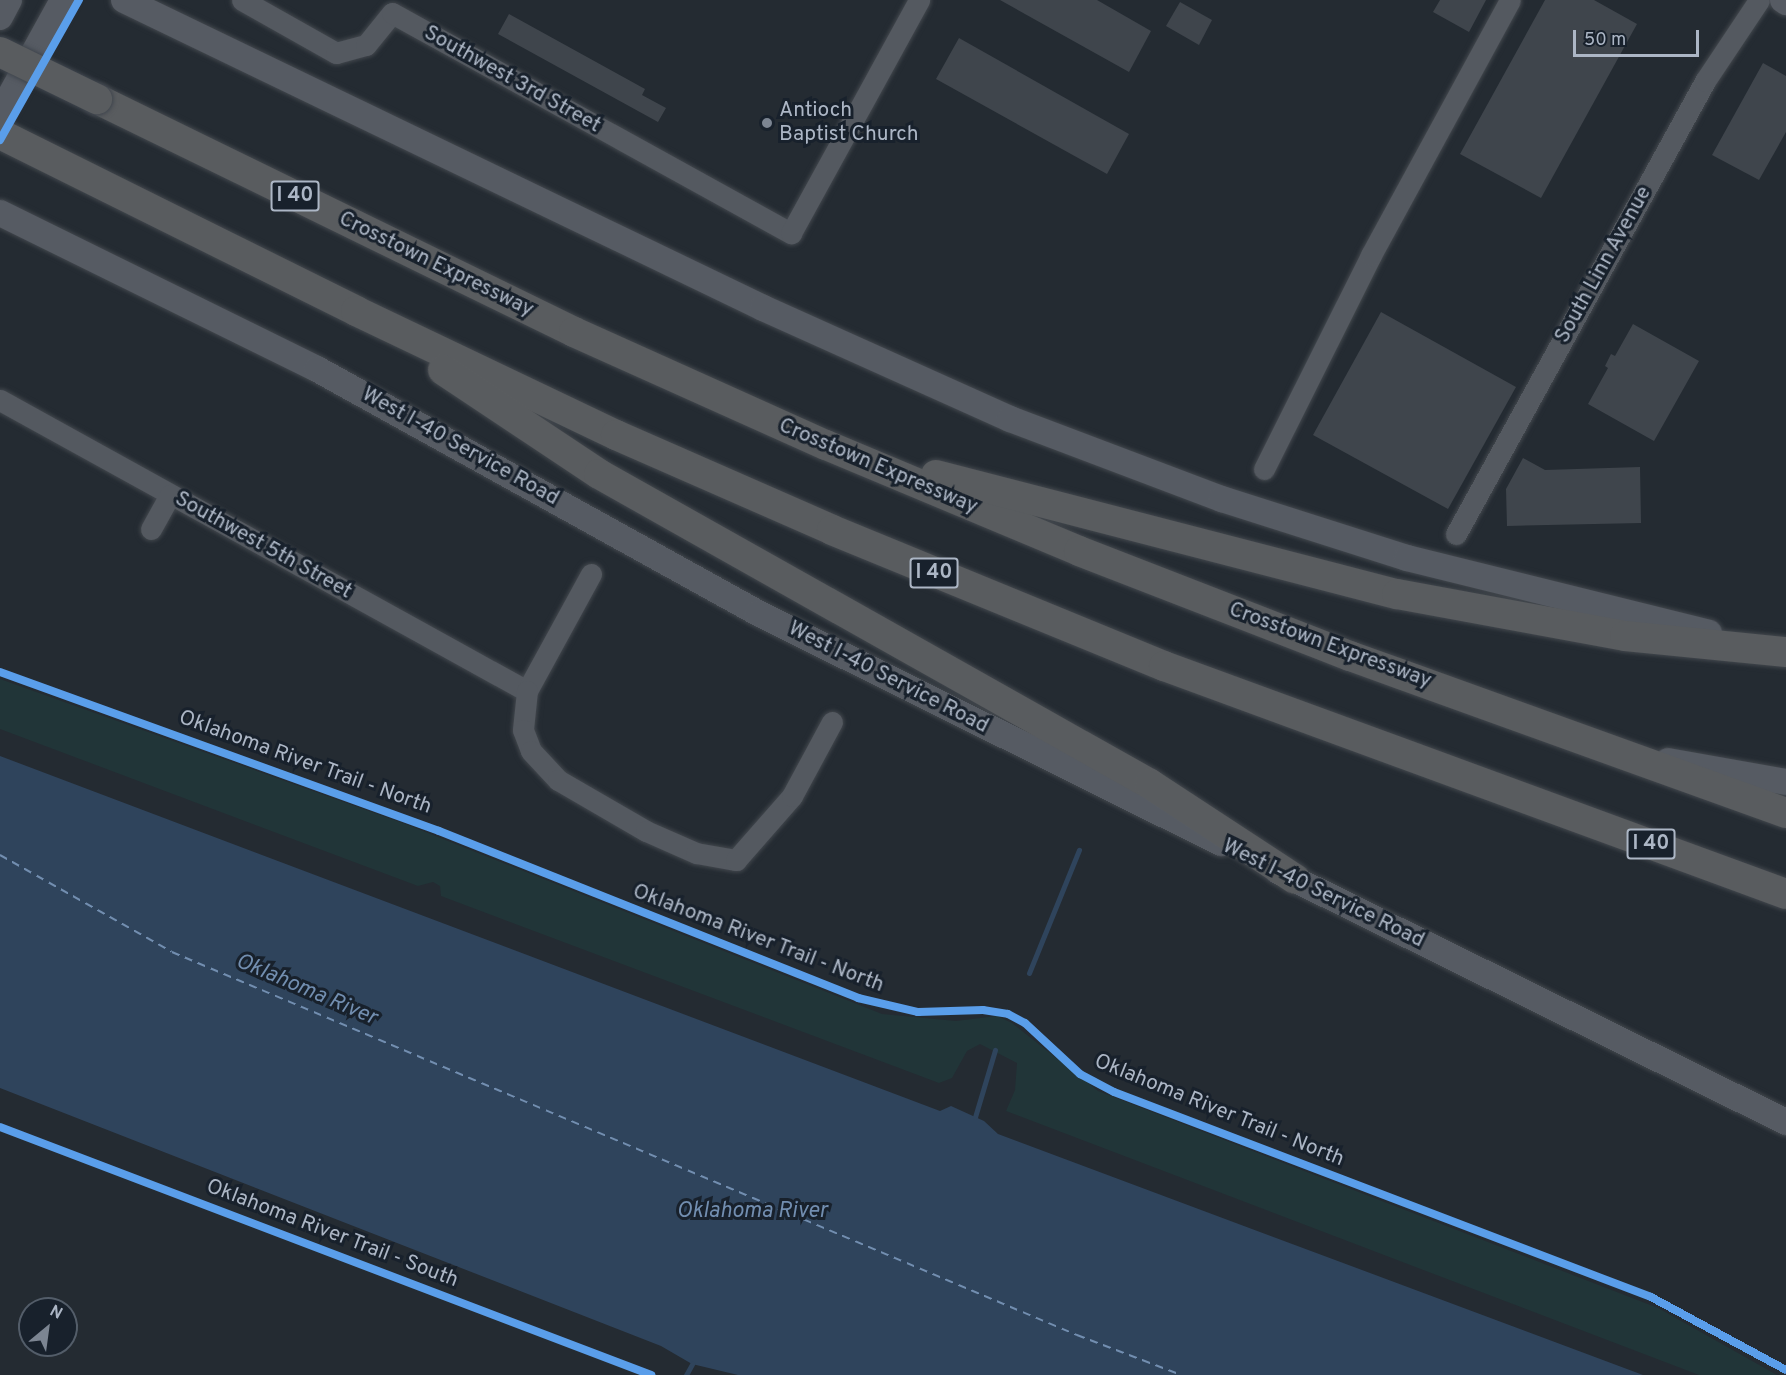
<!DOCTYPE html>
<style>
body{margin:0}
#map{position:relative;width:1786px;height:1375px;overflow:hidden;background:#242b32;font-family:Overpass,sans-serif}
div>[style]{position:absolute}
.green>*{inset:0;background:#213538}
.water>*{inset:0;background:#2f445c}
.stream>*{height:5px;margin:-2.5px;padding:0 2.5px;transform-origin:2.5px;border-radius:2.5px;background:#2f445c}
.ferry>*{height:1.5px;margin-top:-0.75px;transform-origin:0;background:repeating-linear-gradient(90deg,#728eb0 0 8px,transparent 0 14px)}
.building>*{inset:0;background:#3f454c}
.roads{filter:drop-shadow(0 0 2px #42474d) drop-shadow(0 0 2px #42474d)}
.minor>*{height:21px;margin:-10.5px;padding:0 10.5px;transform-origin:10.5px;border-radius:10.5px;background:#545960}
.major>*{height:26px;margin:-13px;padding:0 13px;transform-origin:13px;border-radius:13px;background:#565b63}
.highway>*{height:30px;margin:-15px;padding:0 15px;transform-origin:15px;border-radius:15px;background:#595c5f}
.bridges{filter:drop-shadow(0 0 2px #40464e) drop-shadow(0 0 2px #40464e)}
.highway-bridge>*{height:30px;margin:-15px;padding:0 15px;transform-origin:15px;border-radius:15px;background:#595c5f}
.cycleway>*{height:8px;margin:-4px;padding:0 4px;transform-origin:4px;border-radius:4px;background:#5a9eea}
.dots>*{width:16px;height:16px;translate:-50% -50%;box-sizing:border-box;border:3px solid #18212c;border-radius:50%}
span{translate:-50% -50%;white-space:nowrap;text-align:center;line-height:1.15;-webkit-text-stroke:6px #18212c;paint-order:stroke}
.shield-label span{padding:2px 4px;background:#18212c;border:2px solid;border-radius:4px;-webkit-text-stroke-width:0}
.shield-label{font-size:20px;color:#acb6c5;font-weight:700}
.street-label{font-size:21px;color:#acb6c5}
.poi-label{font-size:21px;color:#acb6c5}
.left{translate:0 -50%;text-align:left}
.water-label{font-size:22px;color:#728eb0;font-style:italic}
.north{position:absolute;left:18px;top:1297px;width:60px;height:60px;box-sizing:border-box;background:#18212c;border:2px solid #535d69;border-radius:50%;rotate:29deg;font-size:16px;font-weight:700;line-height:24px;text-align:center;color:#acb6c5}
.north::after{content:'';display:block;margin:auto;width:21px;height:27px;background:#7c8592;clip-path:polygon(50% 0,100% 100%,50% 72%,0 100%)}
.scale{position:absolute;left:1573px;top:30px;width:126px;height:27px;box-sizing:border-box;border:3px solid #acb6c5;border-top:0;padding-left:8px;font-size:18px;line-height:21px;white-space:nowrap;color:#acb6c5;-webkit-text-stroke:4px #18212c;paint-order:stroke}
</style>
<div id="map">
<div class="green">
<i style="clip-path:polygon(0 679px,408px 825px,882px 1014px,956px 1021px,997px 1016px,1012px 1023px,1098px 1091px,1658px 1308px,1777px 1375px,1699px 1375px,1006px 1111px,1015px 1090px,1017px 1063px,980px 1044px,967px 1051px,952px 1078px,939px 1083px,441px 896px,440px 886px,433px 882px,418px 886px,0 729px)"></i>
</div>
<div class="water">
<i style="clip-path:polygon(0 756px,940px 1111px,951px 1106px,984px 1121px,998px 1134px,1643px 1375px,738px 1375px,692px 1364px,661px 1346px,0 1088px)"></i>
</div>
<div class="stream">
<i style="left:1029px;top:973px;width:133px;rotate:-67.9deg"></i>
<i style="left:975px;top:1117px;width:70px;rotate:-73.4deg"></i>
<i style="left:686px;top:1375px;width:13px;rotate:-61deg"></i>
</div>
<div class="ferry">
<i style="left:0;top:855px;width:197px;rotate:29.4deg"></i>
<i style="left:172px;top:952px;width:983px;rotate:22.94deg"></i>
<i style="left:1077px;top:1335px;width:111px;rotate:21deg"></i>
</div>
<div class="building">
<i style="clip-path:polygon(1000px 0,1097px 0,1151px 31px,1129px 72px)"></i>
<i style="clip-path:polygon(1440px 0,1486px 0,1469px 32px,1433px 12px)"></i>
<i style="clip-path:polygon(1545px 0,1594px 0,1637px 24px,1541px 198px,1460px 154px)"></i>
<i style="clip-path:polygon(1180px 2px,1212px 20px,1199px 45px,1166px 26px)"></i>
<i style="clip-path:polygon(509px 14px,645px 89px,642px 95px,666px 108px,658px 122px,498px 34px)"></i>
<i style="clip-path:polygon(959px 38px,1129px 134px,1107px 174px,936px 79px)"></i>
<i style="clip-path:polygon(1763px 63px,1786px 76px,1786px 132px,1759px 180px,1712px 155px)"></i>
<i style="clip-path:polygon(1381px 312px,1516px 387px,1448px 509px,1313px 435px)"></i>
<i style="clip-path:polygon(1633px 324px,1699px 361px,1654px 441px,1588px 404px,1608px 368px,1605px 366px,1611px 354px,1615px 356px)"></i>
<i style="clip-path:polygon(1523px 458px,1545px 470px,1640px 467px,1641px 523px,1507px 526px,1506px 489px)"></i>
</div>
<div class="roads">
<div class="minor">
<i style="left:242px;top:0;width:108px;rotate:29.4deg"></i>
<i style="left:336px;top:53px;width:31px;rotate:-15deg"></i>
<i style="left:366px;top:45px;width:41px;rotate:-50.9deg"></i>
<i style="left:392px;top:13px;width:456px;rotate:28.9deg"></i>
<i style="left:791px;top:233px;width:266px;rotate:-61.2deg"></i>
<i style="left:0;top:400px;width:602px;rotate:28.91deg"></i>
<i style="left:1264px;top:469px;width:239px;rotate:-63.4deg"></i>
<i style="left:1371px;top:255px;width:290px;rotate:-61.4deg"></i>
<i style="left:151px;top:529px;width:39px;rotate:-61deg"></i>
<i style="left:1456px;top:534px;width:517px;rotate:-61.2deg"></i>
<i style="left:1705px;top:81px;width:97px;rotate:-56.3deg"></i>
<i style="left:591px;top:574px;width:133px;rotate:118.7deg"></i>
<i style="left:527px;top:691px;width:39px;rotate:96deg"></i>
<i style="left:523px;top:730px;width:22px;rotate:69deg"></i>
<i style="left:531px;top:751px;width:40px;rotate:47deg"></i>
<i style="left:558px;top:780px;width:102px;rotate:30.1deg"></i>
<i style="left:646px;top:831px;width:55px;rotate:23.7deg"></i>
<i style="left:696px;top:853px;width:41px;rotate:9.9deg"></i>
<i style="left:736px;top:860px;width:85px;rotate:-48.8deg"></i>
<i style="left:792px;top:796px;width:84px;rotate:-61.6deg"></i>
</div>
<div class="major">
<i style="left:124px;top:0;width:709px;rotate:25.73deg"></i>
<i style="left:763px;top:308px;width:271px;rotate:24.2deg"></i>
<i style="left:1010px;top:419px;width:227px;rotate:20.7deg"></i>
<i style="left:1222px;top:499px;width:194px;rotate:17.7deg"></i>
<i style="left:1407px;top:558px;width:311px;rotate:13.9deg"></i>
<i style="left:1783px;top:0;width:4px;rotate:34deg"></i>
<i style="left:0;top:17px;width:19px;rotate:-62deg"></i>
<i style="left:0;top:114px;width:130px;rotate:-61.1deg"></i>
<i style="left:0;top:213px;width:353px;rotate:26.2deg"></i>
<i style="left:317px;top:369px;width:504px;rotate:28.96deg"></i>
<i style="left:758px;top:613px;width:517px;rotate:26.42deg"></i>
<i style="left:1668px;top:761px;width:120px;rotate:10.1deg"></i>
<i style="left:1278px;top:871px;width:567px;rotate:26.29deg"></i>
</div>
<div class="highway">
<i style="left:97px;top:99px;width:531px;rotate:26.03deg"></i>
<i style="left:574px;top:332px;width:276px;rotate:24.2deg"></i>
<i style="left:826px;top:445px;width:274px;rotate:22.7deg"></i>
<i style="left:1079px;top:551px;width:291px;rotate:21.2deg"></i>
<i style="left:1350px;top:656px;width:463px;rotate:19.8deg"></i>
<i style="left:0;top:134px;width:398px;rotate:26.4deg"></i>
<i style="left:356px;top:311px;width:288px;rotate:25.5deg"></i>
<i style="left:616px;top:435px;width:236px;rotate:23.7deg"></i>
<i style="left:832px;top:530px;width:359px;rotate:22.3deg"></i>
<i style="left:1164px;top:666px;width:662px;rotate:20.13deg"></i>
<i style="left:443px;top:370px;width:187px;rotate:33.7deg"></i>
<i style="left:599px;top:474px;width:632px;rotate:29.36deg"></i>
<i style="left:1150px;top:784px;width:173px;rotate:33.2deg"></i>
<i style="left:936px;top:475px;width:476px;rotate:14.5deg"></i>
<i style="left:1397px;top:594px;width:232px;rotate:10.4deg"></i>
<i style="left:1625px;top:636px;width:162px;rotate:5.7deg"></i>
</div>
</div>
<div class="bridges">
<div class="highway-bridge">
<i style="left:0;top:52px;width:108px;rotate:25.9deg"></i>
</div>
</div>
<div class="cycleway">
<i style="left:0;top:140px;width:161px;rotate:-60.6deg"></i>
<i style="left:0;top:672px;width:467px;rotate:19.9deg"></i>
<i style="left:439px;top:831px;width:451px;rotate:21.7deg"></i>
<i style="left:858px;top:998px;width:62px;rotate:13.1deg"></i>
<i style="left:918px;top:1012px;width:65px;rotate:-1.8deg"></i>
<i style="left:983px;top:1010px;width:25px;rotate:9deg"></i>
<i style="left:1008px;top:1014px;width:19px;rotate:28deg"></i>
<i style="left:1025px;top:1023px;width:75px;rotate:42.8deg"></i>
<i style="left:1080px;top:1074px;width:38px;rotate:28deg"></i>
<i style="left:1114px;top:1092px;width:575px;rotate:20.89deg"></i>
<i style="left:1651px;top:1297px;width:153px;rotate:28.4deg"></i>
<i style="left:0;top:1127px;width:697px;rotate:20.85deg"></i>
</div>
<div class="dots">
<i style="left:767px;top:123px;background:#7c8592"></i>
</div>
<div class="shield-label">
<span style="left:295px;top:196px">I 40</span>
<span style="left:934px;top:573px">I 40</span>
<span style="left:1651px;top:844px">I 40</span>
</div>
<div class="street-label">
<span style="left:512px;top:80px;rotate:29deg">Southwest 3rd Street</span>
<span style="left:436px;top:265px;rotate:26deg">Crosstown Expressway</span>
<span style="left:1604px;top:265px;rotate:-61deg">South Linn Avenue</span>
<span style="left:460px;top:447px;rotate:29deg">West I-40 Service Road</span>
<span style="left:878px;top:467px;rotate:23deg">Crosstown Expressway</span>
<span style="left:263px;top:546px;rotate:29deg">Southwest 5th Street</span>
<span style="left:1330px;top:646px;rotate:20deg">Crosstown Expressway</span>
<span style="left:888px;top:678px;rotate:27deg">West I-40 Service Road</span>
<span style="left:305px;top:763px;rotate:20deg">Oklahoma River Trail - North</span>
<span style="left:1323px;top:894px;rotate:26deg">West I-40 Service Road</span>
<span style="left:758px;top:939px;rotate:21deg">Oklahoma River Trail - North</span>
<span style="left:1219px;top:1111px;rotate:22deg">Oklahoma River Trail - North</span>
<span style="left:332px;top:1234px;rotate:21deg">Oklahoma River Trail - South</span>
</div>
<div class="poi-label">
<span class="left" style="left:779px;top:123px">Antioch<br>Baptist Church</span>
</div>
<div class="water-label">
<span style="left:306px;top:990px;rotate:23deg">Oklahoma River</span>
<span style="left:752px;top:1212px">Oklahoma River</span>
</div>
<div class="north">N</div>
<div class="scale">50 m</div>
</div>
